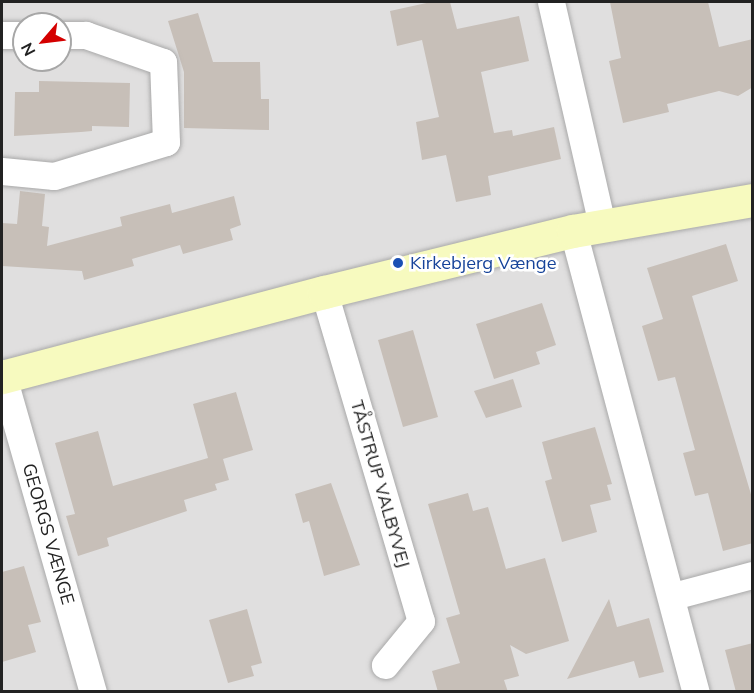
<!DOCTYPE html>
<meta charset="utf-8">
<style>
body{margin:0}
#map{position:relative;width:754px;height:693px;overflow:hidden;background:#f2efe9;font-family:Mulish,sans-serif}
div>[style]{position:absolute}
.residential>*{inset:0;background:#e0dfdf}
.building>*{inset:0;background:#c7bfb8}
.roads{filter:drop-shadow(0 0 2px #a9a9a9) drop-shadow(0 0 2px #a9a9a9)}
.street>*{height:27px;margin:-13.5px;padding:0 13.5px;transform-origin:13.5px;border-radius:13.5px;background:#fff}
.secondary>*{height:33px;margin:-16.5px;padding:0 16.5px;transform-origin:16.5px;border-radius:16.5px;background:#f7fabf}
.dots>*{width:16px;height:16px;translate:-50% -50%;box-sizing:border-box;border:3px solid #fff;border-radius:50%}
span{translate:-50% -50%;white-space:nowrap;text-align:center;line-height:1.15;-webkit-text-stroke:5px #fff;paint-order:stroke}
.transit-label{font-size:18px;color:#164399}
.left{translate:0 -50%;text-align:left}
.street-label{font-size:18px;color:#222}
.frame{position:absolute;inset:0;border:3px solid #222;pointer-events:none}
.north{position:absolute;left:12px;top:12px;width:60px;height:60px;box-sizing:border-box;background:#fff;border:2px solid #a7a7a7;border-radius:50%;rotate:242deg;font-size:16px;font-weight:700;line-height:24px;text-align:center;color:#222}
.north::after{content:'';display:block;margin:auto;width:21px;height:27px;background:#d40000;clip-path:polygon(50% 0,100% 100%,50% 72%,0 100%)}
</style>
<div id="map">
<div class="residential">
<i style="clip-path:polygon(evenodd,2px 2px,752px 2px,752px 691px,2px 691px,2px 2px,24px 24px,60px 24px,60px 60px,24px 60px,24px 24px)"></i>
</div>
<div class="building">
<i style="clip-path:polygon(431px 2px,450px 2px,457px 29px,519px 16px,529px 61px,481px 72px,494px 133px,512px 130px,513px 136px,554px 127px,561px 159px,488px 176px,491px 195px,456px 202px,446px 155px,422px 160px,416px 122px,439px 117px,422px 40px,397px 46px,390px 11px)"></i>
<i style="clip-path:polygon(610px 2px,708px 2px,719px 47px,753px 39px,753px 87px,738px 96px,719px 91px,667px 104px,669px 112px,623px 123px,609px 61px,621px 58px)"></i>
<i style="clip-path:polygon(198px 13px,213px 62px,260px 62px,261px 99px,269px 99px,269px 130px,184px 128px,184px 72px,168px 21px)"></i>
<i style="clip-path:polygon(39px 81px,130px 83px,129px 127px,92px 126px,92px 131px,81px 132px,14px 136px,15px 92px,39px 92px)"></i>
<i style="clip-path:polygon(20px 191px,45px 194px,42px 226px,49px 227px,47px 246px,122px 226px,120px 217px,170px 204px,172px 213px,234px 196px,241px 225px,230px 229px,233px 240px,183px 254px,180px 245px,132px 259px,134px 266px,84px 280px,82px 271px,2px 266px,2px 223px,17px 224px)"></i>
<i style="clip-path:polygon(726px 244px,738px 281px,692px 296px,753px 501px,753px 543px,723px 551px,708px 493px,695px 496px,683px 453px,695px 450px,675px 377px,658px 381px,642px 326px,663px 319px,647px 268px)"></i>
<i style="clip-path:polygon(542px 303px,556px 345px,536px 352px,540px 364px,494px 379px,476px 324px)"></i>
<i style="clip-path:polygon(413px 330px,438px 417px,403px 427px,378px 340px)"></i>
<i style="clip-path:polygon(513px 379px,522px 407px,486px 418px,474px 391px)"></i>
<i style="clip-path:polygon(236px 392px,253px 450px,223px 459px,229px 480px,215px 484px,217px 490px,184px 500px,187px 511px,107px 538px,109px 546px,78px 556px,66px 516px,75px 514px,55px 443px,98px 431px,113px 486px,208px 458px,193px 404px)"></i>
<i style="clip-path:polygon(595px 427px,612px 484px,607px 485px,611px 500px,590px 505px,597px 532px,562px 542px,545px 481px,552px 479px,542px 442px)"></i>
<i style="clip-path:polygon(331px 483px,360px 565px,324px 576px,309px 521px,303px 523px,295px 494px)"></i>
<i style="clip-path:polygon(468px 493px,473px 511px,488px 507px,506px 569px,545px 558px,569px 641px,526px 654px,510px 645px,519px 676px,504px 680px,508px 692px,438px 692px,432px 671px,460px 663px,446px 618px,460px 614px,428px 504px)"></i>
<i style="clip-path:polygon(24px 566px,41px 622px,28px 625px,36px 652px,2px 662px,2px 572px)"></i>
<i style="clip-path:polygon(609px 599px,617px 627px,649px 618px,664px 672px,639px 678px,634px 661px,567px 679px)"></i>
<i style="clip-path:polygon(247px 609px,262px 663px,251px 666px,254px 676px,228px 683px,209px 620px)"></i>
<i style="clip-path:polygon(753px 643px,753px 692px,736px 692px,725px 650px)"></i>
</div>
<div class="roads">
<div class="street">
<i style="left:551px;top:2px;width:228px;rotate:77.1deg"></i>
<i style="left:2px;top:35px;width:22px"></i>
<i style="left:2px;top:171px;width:52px;rotate:5.5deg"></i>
<i style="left:54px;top:176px;width:117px;rotate:-16.9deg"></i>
<i style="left:166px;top:142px;width:80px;rotate:-92.1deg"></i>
<i style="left:163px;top:62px;width:82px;rotate:-160.7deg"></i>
<i style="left:86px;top:35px;width:26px;rotate:180deg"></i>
<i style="left:573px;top:231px;width:477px;rotate:75.1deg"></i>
<i style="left:324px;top:292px;width:343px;rotate:73.6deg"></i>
<i style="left:421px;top:621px;width:57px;rotate:129.3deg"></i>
<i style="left:2px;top:373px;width:332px;rotate:74.1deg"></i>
<i style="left:673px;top:596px;width:82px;rotate:-14.9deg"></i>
</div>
<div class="secondary">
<i style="left:2px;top:377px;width:333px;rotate:-14.8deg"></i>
<i style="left:324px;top:292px;width:256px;rotate:-13.8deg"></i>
<i style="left:573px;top:231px;width:182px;rotate:-9.8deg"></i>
</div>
</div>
<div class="dots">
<i style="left:398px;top:263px;background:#1a4fb4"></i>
</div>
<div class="transit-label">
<span class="left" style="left:410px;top:263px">Kirkebjerg Vænge</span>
</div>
<div class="street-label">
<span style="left:380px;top:484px;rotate:74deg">TÅSTRUP VALBYVEJ</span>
<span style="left:48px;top:534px;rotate:74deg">GEORGS VÆNGE</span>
</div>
<div class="frame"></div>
<div class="north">N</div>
</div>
